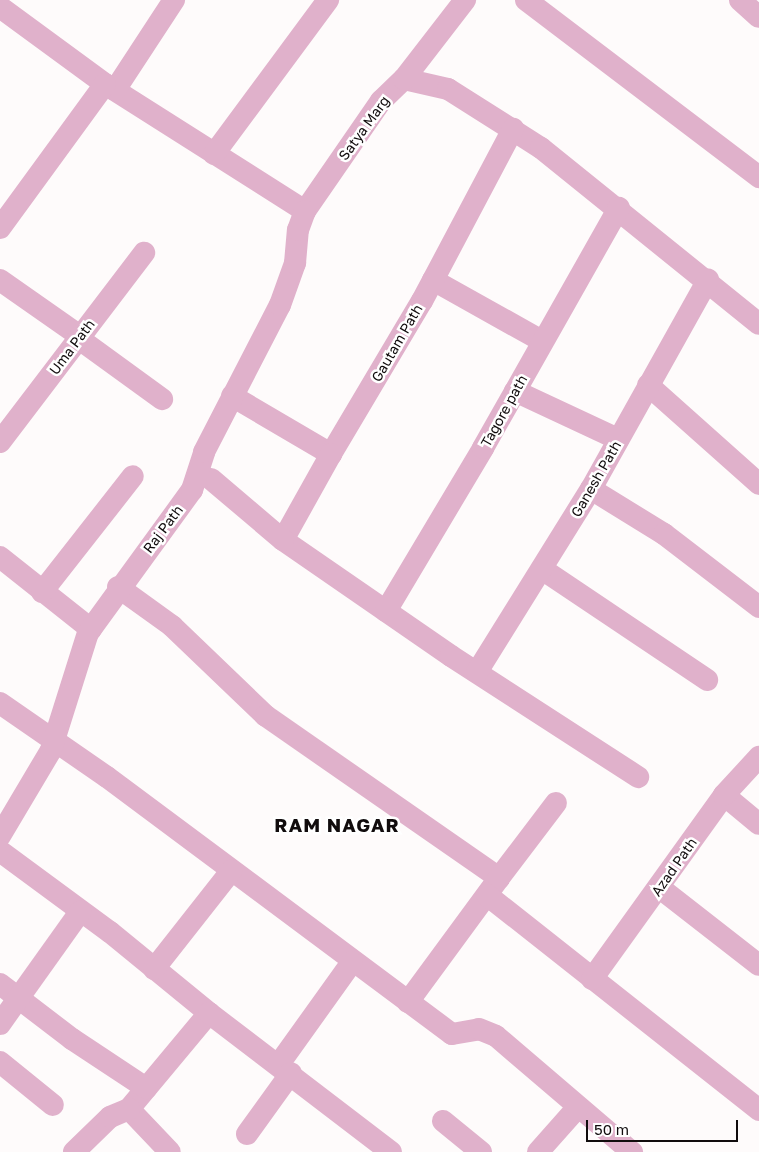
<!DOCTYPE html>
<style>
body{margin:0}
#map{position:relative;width:759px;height:1152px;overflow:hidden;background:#fefbfb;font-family:"Golos Text",sans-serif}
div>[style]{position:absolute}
.street>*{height:22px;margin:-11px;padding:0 11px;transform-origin:11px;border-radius:11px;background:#e0b1cb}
span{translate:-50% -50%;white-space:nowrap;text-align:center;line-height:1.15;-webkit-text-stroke:5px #fff;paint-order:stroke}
.street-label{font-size:14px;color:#110c0d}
.district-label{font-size:19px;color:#110c0d;font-weight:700;letter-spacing:1px}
.scale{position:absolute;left:586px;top:1120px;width:152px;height:22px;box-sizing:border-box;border:2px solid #110c0d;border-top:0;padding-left:6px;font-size:15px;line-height:18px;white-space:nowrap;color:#110c0d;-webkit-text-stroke:4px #fff;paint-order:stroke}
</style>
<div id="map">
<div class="street">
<i style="left:526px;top:0;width:293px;rotate:37.2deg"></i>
<i style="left:740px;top:0;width:25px;rotate:42deg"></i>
<i style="left:0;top:7px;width:130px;rotate:36.3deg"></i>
<i style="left:105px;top:84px;width:237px;rotate:32.4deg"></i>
<i style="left:305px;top:211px;width:134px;rotate:-55.4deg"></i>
<i style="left:381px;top:101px;width:32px;rotate:-44deg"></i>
<i style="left:404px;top:79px;width:45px;rotate:12.8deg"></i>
<i style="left:448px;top:89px;width:110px;rotate:32.4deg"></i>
<i style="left:541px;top:148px;width:280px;rotate:38.9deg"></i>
<i style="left:404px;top:79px;width:100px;rotate:-52.3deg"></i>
<i style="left:115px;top:90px;width:108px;rotate:-56.8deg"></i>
<i style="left:214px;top:154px;width:192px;rotate:-53.5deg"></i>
<i style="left:0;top:228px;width:178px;rotate:-53.9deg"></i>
<i style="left:0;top:280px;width:98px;rotate:35deg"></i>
<i style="left:433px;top:280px;width:125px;rotate:29.2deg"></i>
<i style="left:78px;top:338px;width:104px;rotate:36deg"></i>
<i style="left:648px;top:385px;width:149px;rotate:41.7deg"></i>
<i style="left:515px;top:391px;width:114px;rotate:25deg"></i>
<i style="left:232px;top:396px;width:115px;rotate:30.4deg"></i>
<i style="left:331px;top:454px;width:178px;rotate:-59.3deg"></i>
<i style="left:422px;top:301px;width:195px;rotate:-62.1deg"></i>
<i style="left:0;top:442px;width:238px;rotate:-52.7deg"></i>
<i style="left:331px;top:454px;width:98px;rotate:119.2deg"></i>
<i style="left:283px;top:540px;width:204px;rotate:34.6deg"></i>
<i style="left:451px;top:656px;width:223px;rotate:32.9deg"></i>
<i style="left:211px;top:479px;width:94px;rotate:40.3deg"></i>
<i style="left:591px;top:489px;width:86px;rotate:31.7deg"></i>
<i style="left:664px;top:534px;width:120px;rotate:37.5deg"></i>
<i style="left:0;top:557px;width:116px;rotate:38.4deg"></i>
<i style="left:542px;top:569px;width:199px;rotate:33.9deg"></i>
<i style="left:118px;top:587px;width:67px;rotate:35.8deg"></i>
<i style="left:172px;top:626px;width:130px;rotate:43.8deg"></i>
<i style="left:266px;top:716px;width:284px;rotate:34.8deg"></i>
<i style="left:499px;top:878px;width:154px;rotate:126.3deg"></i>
<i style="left:42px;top:592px;width:147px;rotate:-51.9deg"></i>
<i style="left:386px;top:611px;width:190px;rotate:-59.2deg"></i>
<i style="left:483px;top:448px;width:276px;rotate:-60.5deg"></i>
<i style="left:477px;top:672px;width:216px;rotate:-58.1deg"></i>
<i style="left:591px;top:489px;width:240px;rotate:-60.8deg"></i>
<i style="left:0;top:703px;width:130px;rotate:34.7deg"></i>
<i style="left:107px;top:777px;width:430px;rotate:36.7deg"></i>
<i style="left:452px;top:1034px;width:27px;rotate:-10deg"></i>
<i style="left:479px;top:1029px;width:18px;rotate:22deg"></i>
<i style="left:496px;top:1036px;width:179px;rotate:40.5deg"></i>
<i style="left:724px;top:795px;width:45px;rotate:39.6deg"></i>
<i style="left:0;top:836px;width:100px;rotate:-59.3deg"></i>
<i style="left:51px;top:750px;width:123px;rotate:-72.5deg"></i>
<i style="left:88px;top:633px;width:177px;rotate:-54deg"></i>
<i style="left:192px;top:490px;width:40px;rotate:-72deg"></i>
<i style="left:204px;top:452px;width:165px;rotate:-62.7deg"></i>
<i style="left:280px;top:305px;width:45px;rotate:-70.3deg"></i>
<i style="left:295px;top:263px;width:33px;rotate:-85deg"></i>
<i style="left:298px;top:230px;width:20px;rotate:-70deg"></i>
<i style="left:0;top:851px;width:137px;rotate:36.4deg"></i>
<i style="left:110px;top:932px;width:128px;rotate:39.3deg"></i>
<i style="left:209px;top:1013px;width:125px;rotate:129.8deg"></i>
<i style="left:129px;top:1109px;width:59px;rotate:46.4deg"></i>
<i style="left:499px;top:878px;width:94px;rotate:-52.8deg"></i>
<i style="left:660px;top:888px;width:125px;rotate:37.9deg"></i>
<i style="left:487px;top:895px;width:347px;rotate:38.3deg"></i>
<i style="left:154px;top:969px;width:125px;rotate:-51.8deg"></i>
<i style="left:592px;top:979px;width:226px;rotate:-54.3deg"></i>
<i style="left:724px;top:795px;width:52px;rotate:-47.4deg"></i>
<i style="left:0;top:984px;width:91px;rotate:37.4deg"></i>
<i style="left:72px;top:1039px;width:89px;rotate:33.5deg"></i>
<i style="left:209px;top:1013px;width:229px;rotate:37.4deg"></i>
<i style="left:0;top:1024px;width:138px;rotate:-54.5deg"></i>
<i style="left:0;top:1062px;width:68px;rotate:39.1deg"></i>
<i style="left:279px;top:1064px;width:125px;rotate:-54.4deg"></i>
<i style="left:443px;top:1121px;width:49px;rotate:39.2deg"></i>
<i style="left:247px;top:1134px;width:75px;rotate:-54.2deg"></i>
<i style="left:74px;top:1152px;width:50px;rotate:-44.2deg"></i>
<i style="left:110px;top:1117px;width:21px;rotate:-23deg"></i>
<i style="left:538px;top:1152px;width:59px;rotate:-48.4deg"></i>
</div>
<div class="street-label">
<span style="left:364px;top:128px;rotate:-54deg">Satya Marg</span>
<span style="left:397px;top:343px;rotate:-60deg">Gautam Path</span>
<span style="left:72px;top:347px;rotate:-53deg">Uma Path</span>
<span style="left:504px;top:411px;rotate:-61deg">Tagore path</span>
<span style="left:596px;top:479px;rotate:-60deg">Ganesh Path</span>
<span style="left:163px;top:529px;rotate:-53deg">Raj Path</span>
<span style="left:674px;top:867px;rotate:-55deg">Azad Path</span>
</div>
<div class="district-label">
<span style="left:337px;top:825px">RAM NAGAR</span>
</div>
<div class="scale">50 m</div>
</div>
